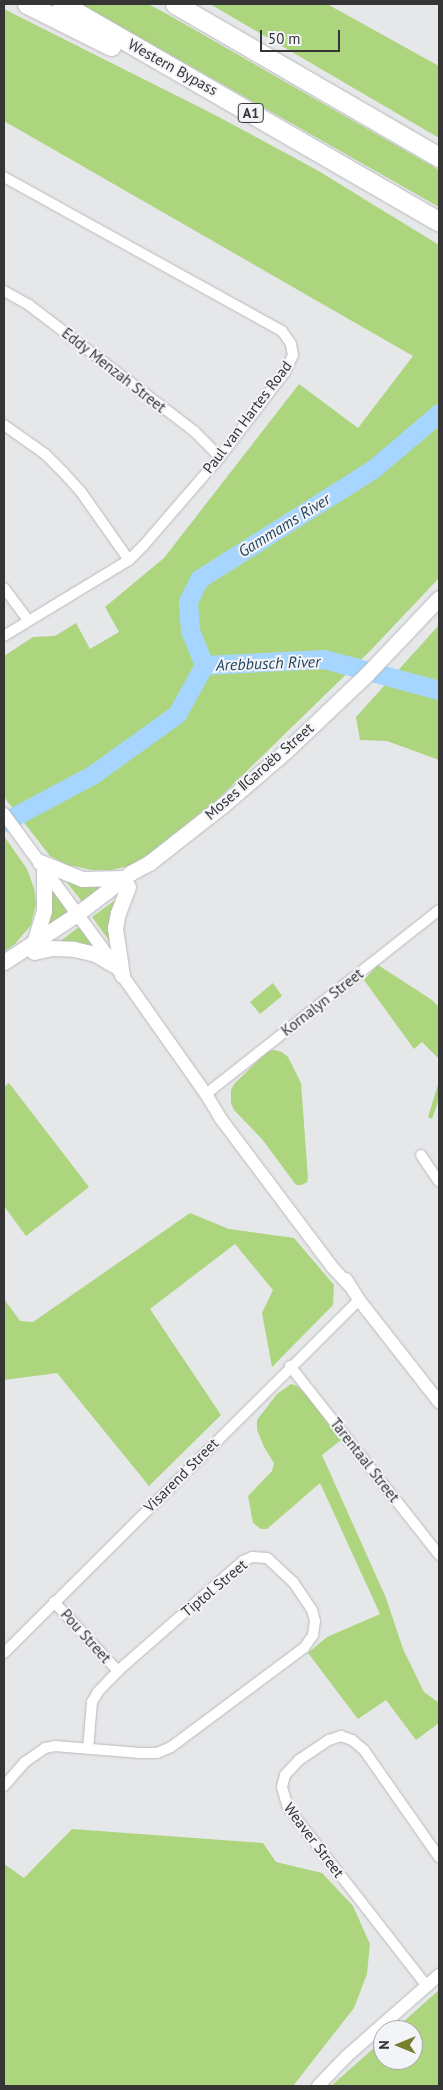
<!DOCTYPE html>
<meta charset="utf-8">
<style>
body{margin:0}
#map{position:relative;width:443px;height:2090px;overflow:hidden;background:#e6e7e9;font-family:"PT Sans",sans-serif}
div>[style]{position:absolute}
.green>*{inset:0;background:#acd57e}
.river>*{height:19px;margin:-9.5px;padding:0 9.5px;transform-origin:9.5px;border-radius:9.5px;background:#a6d6ff}
.roads{filter:drop-shadow(0 0 1px #b8b9bc) drop-shadow(0 0 1px #b8b9bc)}
.minor>*{height:10px;margin:-5px;padding:0 5px;transform-origin:5px;border-radius:5px;background:#fff}
.tertiary>*{height:12px;margin:-6px;padding:0 6px;transform-origin:6px;border-radius:6px;background:#fff}
.secondary>*{height:15px;margin:-7.5px;padding:0 7.5px;transform-origin:7.5px;border-radius:7.5px;background:#fff}
.motorway>*{height:19px;margin:-9.5px;padding:0 9.5px;transform-origin:9.5px;border-radius:9.5px;background:#fff}
span{translate:-50% -50%;white-space:nowrap;text-align:center;line-height:1.15;-webkit-text-stroke:4px #f3f4f7;paint-order:stroke}
.shield-label span{padding:1px 4px;background:#f3f4f7;border:1px solid;border-radius:4px;-webkit-text-stroke-width:0}
.shield-label{font-size:14px;color:#353536;font-weight:700}
.street-label{font-size:15px;color:#353536}
.water-label{font-size:16px;color:#1c3f5a;font-style:italic}
.frame{position:absolute;inset:0;border:5px solid #353536;pointer-events:none}
.north{position:absolute;left:373px;top:2020px;width:50px;height:50px;box-sizing:border-box;background:#f3f4f7;border:1px solid #a7a8aa;border-radius:50%;rotate:270deg;font-size:14px;font-weight:700;line-height:20px;text-align:center;color:#353536}
.north::after{content:'';display:block;margin:auto;width:18px;height:22px;background:#767f2b;clip-path:polygon(50% 0,100% 100%,50% 72%,0 100%)}
.scale{position:absolute;left:260px;top:30px;width:80px;height:22px;box-sizing:border-box;border:2px solid #353536;border-top:0;padding-left:6px;font-size:15px;line-height:18px;white-space:nowrap;color:#353536;-webkit-text-stroke:4px #f3f4f7;paint-order:stroke}
</style>
<div id="map">
<div class="green">
<i style="clip-path:polygon(81px 4px,148px 4px,167px 14px,439px 170px,439px 207px)"></i>
<i style="clip-path:polygon(210px 4px,327px 4px,439px 66px,439px 138px)"></i>
<i style="clip-path:polygon(4px 9px,217px 116px,317px 170px,439px 245px,439px 578px,370px 651px,218px 799px,146px 856px,129px 866px,111px 870px,92px 870px,68px 865px,50px 856px,4px 797px,4px 656px,33px 637px,55px 636px,76px 623px,90px 649px,119px 632px,105px 607px,164px 558px,299px 384px,358px 428px,413px 356px,4px 121px)"></i>
<i style="clip-path:polygon(439px 625px,439px 760px,387px 741px,360px 740px,356px 717px)"></i>
<i style="clip-path:polygon(4px 836px,27px 869px,34px 888px,36px 903px,31px 925px,15px 944px,4px 952px)"></i>
<i style="clip-path:polygon(62px 876px,111px 883px,83px 903px)"></i>
<i style="clip-path:polygon(48px 883px,68px 912px,42px 929px)"></i>
<i style="clip-path:polygon(118px 898px,113px 946px,92px 917px)"></i>
<i style="clip-path:polygon(79px 927px,98px 952px,55px 945px)"></i>
<i style="clip-path:polygon(378px 965px,432px 1000px,439px 1007px,439px 1059px,422px 1042px,414px 1049px,364px 980px)"></i>
<i style="clip-path:polygon(273px 983px,282px 996px,260px 1014px,250px 1002px)"></i>
<i style="clip-path:polygon(274px 1050px,282px 1052px,288px 1057px,301px 1083px,308px 1178px,307px 1182px,302px 1185px,296px 1185px,262px 1139px,234px 1110px,231px 1103px,231px 1090px,234px 1084px,268px 1051px)"></i>
<i style="clip-path:polygon(439px 1081px,439px 1099px,432px 1119px,428px 1117px)"></i>
<i style="clip-path:polygon(9px 1083px,89px 1187px,26px 1236px,4px 1206px,4px 1087px)"></i>
<i style="clip-path:polygon(190px 1213px,229px 1229px,294px 1238px,334px 1285px,333px 1305px,272px 1367px,262px 1313px,273px 1290px,235px 1244px,150px 1309px,221px 1415px,149px 1486px,57px 1373px,4px 1380px,4px 1299px,20px 1321px,33px 1322px)"></i>
<i style="clip-path:polygon(291px 1384px,297px 1386px,305px 1393px,341px 1440px,322px 1455px,386px 1598px,403px 1649px,424px 1692px,439px 1703px,439px 1723px,416px 1740px,386px 1700px,358px 1719px,308px 1653px,327px 1637px,380px 1614px,320px 1483px,267px 1529px,261px 1529px,253px 1523px,248px 1496px,272px 1471px,274px 1463px,264px 1447px,257px 1430px,257px 1420px,277px 1394px)"></i>
<i style="clip-path:polygon(72px 1829px,263px 1843px,276px 1862px,322px 1873px,353px 1906px,370px 1944px,367px 1974px,354px 2008px,293px 2086px,4px 2086px,4px 1864px,24px 1878px)"></i>
<i style="clip-path:polygon(439px 1990px,439px 2086px,331px 2086px,383px 2040px,383px 2060px,413px 2060px,413px 2030px,394px 2030px)"></i>
</div>
<div class="river">
<i style="left:204px;top:665px;width:37px;rotate:-112deg"></i>
<i style="left:190px;top:631px;width:30px;rotate:-94deg"></i>
<i style="left:188px;top:601px;width:25px;rotate:-63deg"></i>
<i style="left:199px;top:579px;width:206px;rotate:-32.3deg"></i>
<i style="left:373px;top:469px;width:87px;rotate:-40.3deg"></i>
<i style="left:4px;top:822px;width:100px;rotate:-28.1deg"></i>
<i style="left:92px;top:775px;width:105px;rotate:-35.7deg"></i>
<i style="left:177px;top:714px;width:56px;rotate:-61.1deg"></i>
<i style="left:204px;top:665px;width:120px;rotate:-2.9deg"></i>
<i style="left:324px;top:659px;width:119px;rotate:15.1deg"></i>
</div>
<div class="roads">
<div class="minor">
<i style="left:4px;top:177px;width:318px;rotate:29deg"></i>
<i style="left:282px;top:331px;width:16px;rotate:55deg"></i>
<i style="left:291px;top:344px;width:11px;rotate:80deg"></i>
<i style="left:293px;top:355px;width:19px;rotate:115deg"></i>
<i style="left:285px;top:372px;width:107px;rotate:127.4deg"></i>
<i style="left:220px;top:457px;width:116px;rotate:130.8deg"></i>
<i style="left:144px;top:545px;width:21px;rotate:135deg"></i>
<i style="left:129px;top:560px;width:146px;rotate:148.7deg"></i>
<i style="left:4px;top:291px;width:29px;rotate:29deg"></i>
<i style="left:29px;top:305px;width:208px;rotate:37.4deg"></i>
<i style="left:194px;top:431px;width:37px;rotate:45deg"></i>
<i style="left:4px;top:425px;width:50px;rotate:35.3deg"></i>
<i style="left:45px;top:454px;width:27px;rotate:45deg"></i>
<i style="left:64px;top:473px;width:25px;rotate:48deg"></i>
<i style="left:81px;top:492px;width:83px;rotate:54.8deg"></i>
<i style="left:4px;top:588px;width:40px;rotate:53deg"></i>
<i style="left:206px;top:1094px;width:297px;rotate:-38.3deg"></i>
<i style="left:421px;top:1155px;width:32px;rotate:56deg"></i>
<i style="left:290px;top:1366px;width:241px;rotate:51.7deg"></i>
<i style="left:54px;top:1602px;width:94px;rotate:47.2deg"></i>
<i style="left:4px;top:1653px;width:501px;rotate:-44.84deg"></i>
<i style="left:4px;top:1786px;width:32px;rotate:-49deg"></i>
<i style="left:25px;top:1762px;width:24px;rotate:-35deg"></i>
<i style="left:45px;top:1748px;width:10px;rotate:-11deg"></i>
<i style="left:55px;top:1746px;width:85px;rotate:4.7deg"></i>
<i style="left:140px;top:1753px;width:17px"></i>
<i style="left:157px;top:1753px;width:15px;rotate:-23deg"></i>
<i style="left:171px;top:1747px;width:166px;rotate:-36.7deg"></i>
<i style="left:304px;top:1648px;width:16px;rotate:-55deg"></i>
<i style="left:313px;top:1635px;width:14px;rotate:-82deg"></i>
<i style="left:315px;top:1621px;width:11px;rotate:-105deg"></i>
<i style="left:312px;top:1610px;width:34px;rotate:-124deg"></i>
<i style="left:293px;top:1582px;width:35px;rotate:-137deg"></i>
<i style="left:267px;top:1558px;width:15px;rotate:-176deg"></i>
<i style="left:252px;top:1557px;width:10px;rotate:156deg"></i>
<i style="left:243px;top:1561px;width:167px;rotate:138.7deg"></i>
<i style="left:118px;top:1671px;width:29px;rotate:134deg"></i>
<i style="left:98px;top:1692px;width:12px;rotate:121deg"></i>
<i style="left:92px;top:1702px;width:47px;rotate:94.9deg"></i>
<i style="left:426px;top:1985px;width:224px;rotate:-127.9deg"></i>
<i style="left:288px;top:1808px;width:22px;rotate:-106deg"></i>
<i style="left:282px;top:1787px;width:12px;rotate:-76deg"></i>
<i style="left:285px;top:1775px;width:21px;rotate:-47deg"></i>
<i style="left:299px;top:1760px;width:36px;rotate:-34deg"></i>
<i style="left:329px;top:1740px;width:13px;rotate:-18deg"></i>
<i style="left:341px;top:1736px;width:12px;rotate:20deg"></i>
<i style="left:352px;top:1740px;width:16px;rotate:40deg"></i>
<i style="left:364px;top:1750px;width:131px;rotate:55deg"></i>
</div>
<div class="tertiary">
<i style="left:4px;top:814px;width:200px;rotate:53.8deg"></i>
<i style="left:122px;top:975px;width:146px;rotate:54.8deg"></i>
<i style="left:206px;top:1094px;width:29px;rotate:59deg"></i>
<i style="left:221px;top:1119px;width:185px;rotate:53.1deg"></i>
<i style="left:332px;top:1267px;width:26px;rotate:47deg"></i>
<i style="left:346px;top:1279px;width:25px;rotate:58deg"></i>
<i style="left:359px;top:1300px;width:130px;rotate:51.9deg"></i>
<i style="left:318px;top:2086px;width:42px;rotate:-46deg"></i>
<i style="left:347px;top:2056px;width:123px;rotate:-41.4deg"></i>
</div>
<div class="secondary">
<i style="left:40px;top:862px;width:45px;rotate:22deg"></i>
<i style="left:82px;top:879px;width:41px;rotate:-1.4deg"></i>
<i style="left:35px;top:940px;width:31px;rotate:-73deg"></i>
<i style="left:44px;top:910px;width:41px;rotate:-90deg"></i>
<i style="left:34px;top:952px;width:17px;rotate:-13deg"></i>
<i style="left:51px;top:948px;width:23px;rotate:2deg"></i>
<i style="left:74px;top:949px;width:22px;rotate:13deg"></i>
<i style="left:95px;top:954px;width:22px;rotate:30deg"></i>
<i style="left:4px;top:962px;width:87px;rotate:-33.3deg"></i>
<i style="left:77px;top:914px;width:69px;rotate:-37.4deg"></i>
<i style="left:132px;top:872px;width:19px;rotate:-28deg"></i>
<i style="left:149px;top:863px;width:94px;rotate:-38.1deg"></i>
<i style="left:223px;top:805px;width:84px;rotate:-40.7deg"></i>
<i style="left:287px;top:750px;width:109px;rotate:-43.5deg"></i>
<i style="left:366px;top:675px;width:106px;rotate:-46.5deg"></i>
<i style="left:122px;top:975px;width:48px;rotate:-98.5deg"></i>
<i style="left:115px;top:928px;width:15px;rotate:-79deg"></i>
<i style="left:118px;top:913px;width:28px;rotate:-69deg"></i>
</div>
<div class="motorway">
<i style="left:27px;top:4px;width:94px;rotate:26.6deg"></i>
<i style="left:62px;top:4px;width:435px;rotate:30deg"></i>
<i style="left:175px;top:4px;width:305px;rotate:30.1deg"></i>
</div>
</div>
<div class="shield-label">
<span style="left:251px;top:113px">A1</span>
</div>
<div class="street-label">
<span style="left:173px;top:67px;rotate:29deg">Western Bypass</span>
<span style="left:114px;top:370px;rotate:38deg">Eddy Menzah Street</span>
<span style="left:247px;top:417px;rotate:-53deg">Paul van Hartes Road</span>
<span style="left:259px;top:771px;rotate:-41deg">Moses ǁGaroëb Street</span>
<span style="left:322px;top:1002px;rotate:-38deg">Kornalyn Street</span>
<span style="left:365px;top:1460px;rotate:52deg">Tarentaal Street</span>
<span style="left:181px;top:1475px;rotate:-45deg">Visarend Street</span>
<span style="left:214px;top:1588px;rotate:-40deg">Tiptol Street</span>
<span style="left:86px;top:1636px;rotate:48deg">Pou Street</span>
<span style="left:314px;top:1840px;rotate:53deg">Weaver Street</span>
</div>
<div class="water-label">
<span style="left:284px;top:525px;rotate:-32deg">Gammams River</span>
<span style="left:268px;top:663px;rotate:-2deg">Arebbusch River</span>
</div>
<div class="frame"></div>
<div class="north">N</div>
<div class="scale">50 m</div>
</div>
